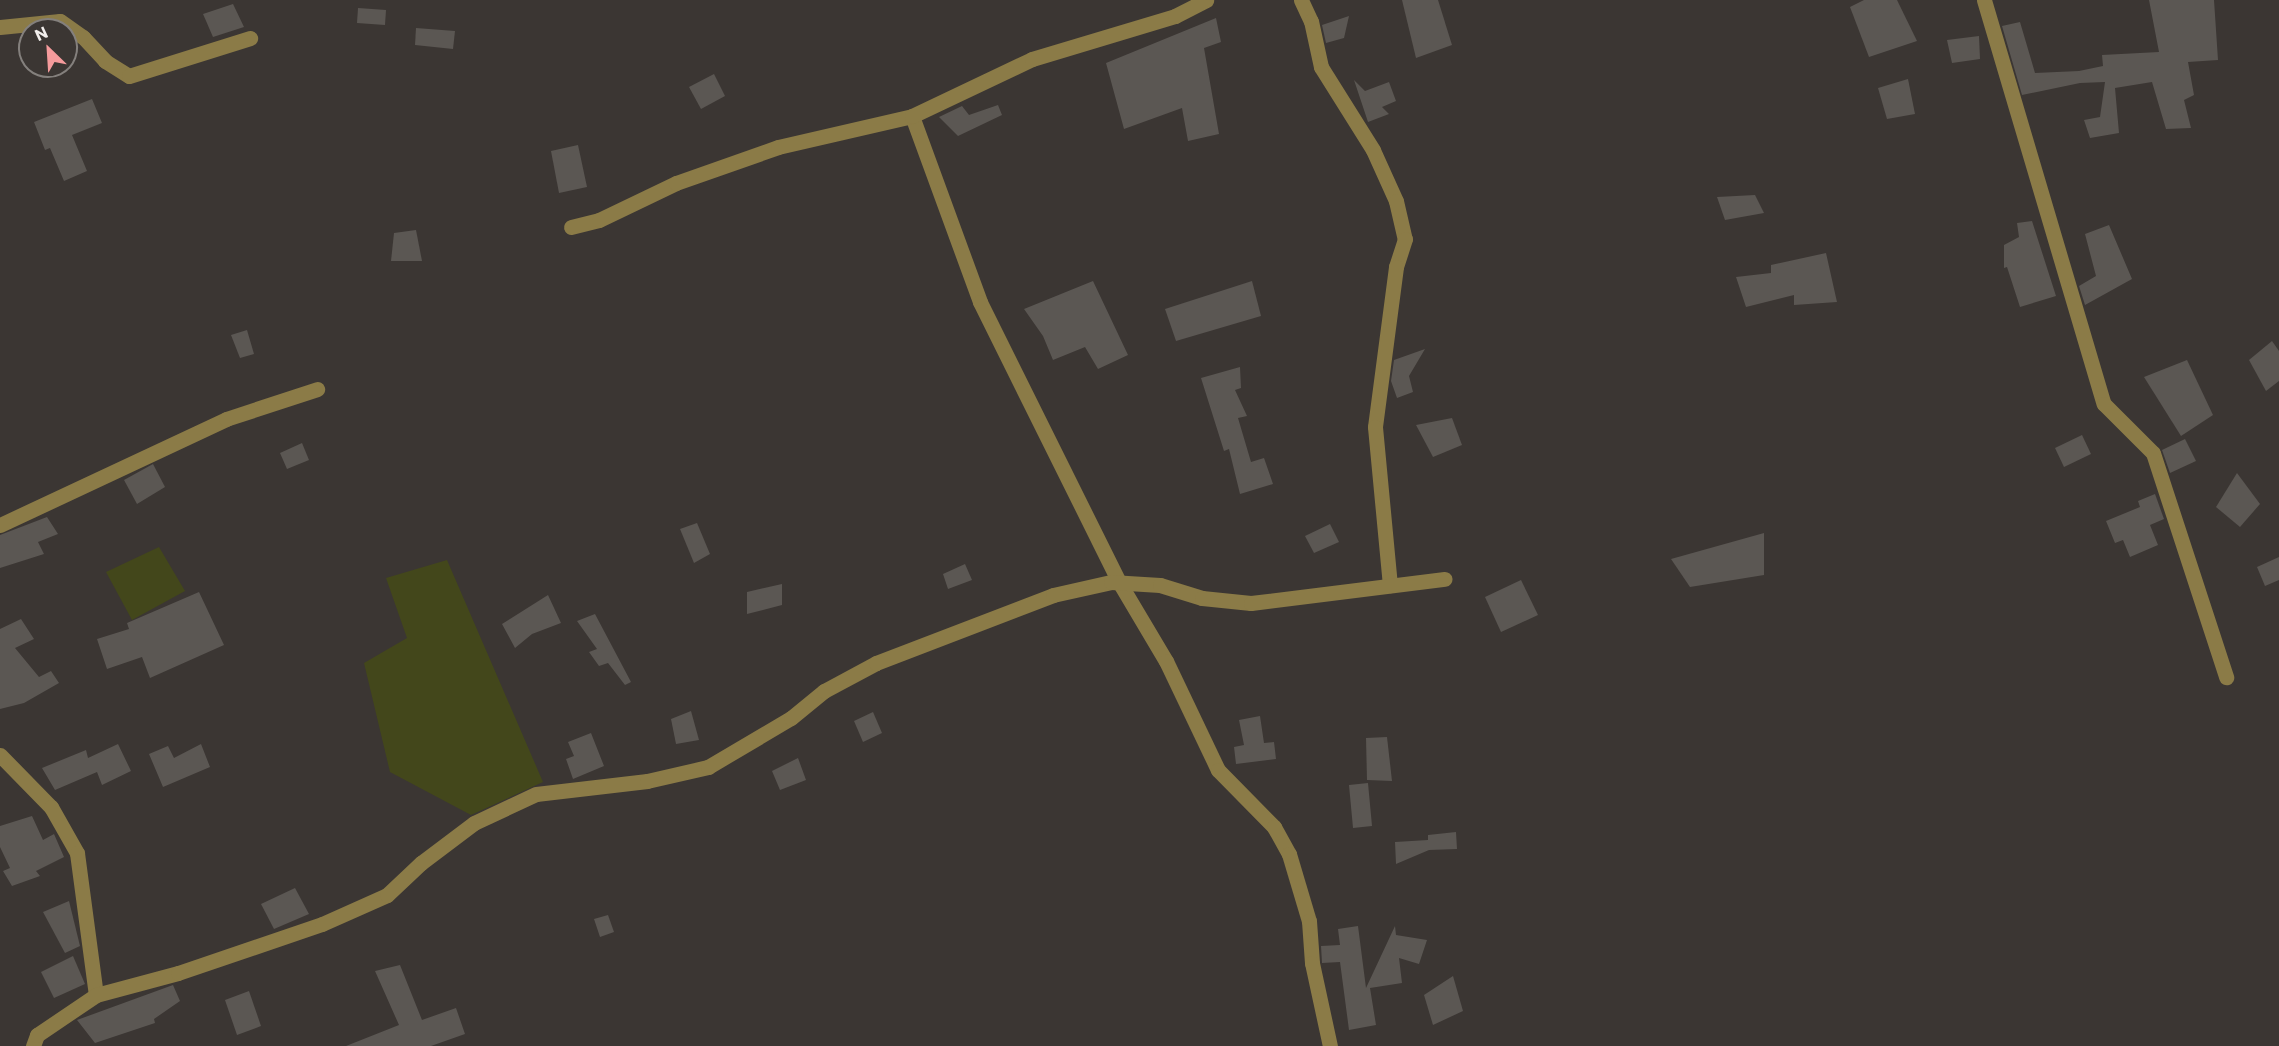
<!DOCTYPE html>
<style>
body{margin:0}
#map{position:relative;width:2279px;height:1046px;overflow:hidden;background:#3b3633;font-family:Commissioner,sans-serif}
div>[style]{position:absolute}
.green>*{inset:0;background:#43471b}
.building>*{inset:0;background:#5b5753}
.minor>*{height:15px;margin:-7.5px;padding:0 7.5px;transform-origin:7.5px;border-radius:7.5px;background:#8b7b47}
span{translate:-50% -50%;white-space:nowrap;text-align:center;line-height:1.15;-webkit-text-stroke:4.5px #3b3633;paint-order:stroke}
.north{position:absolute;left:18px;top:18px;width:60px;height:60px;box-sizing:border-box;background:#3b3633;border:2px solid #84807d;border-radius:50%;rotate:335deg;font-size:16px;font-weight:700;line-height:24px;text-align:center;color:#f2eeec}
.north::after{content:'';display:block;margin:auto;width:21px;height:27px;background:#f59b9c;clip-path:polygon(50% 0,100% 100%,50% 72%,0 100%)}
</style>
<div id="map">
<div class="green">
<i style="clip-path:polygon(159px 547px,185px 591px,132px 620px,106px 572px)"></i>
<i style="clip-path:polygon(447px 560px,543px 782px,471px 815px,390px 772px,364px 663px,407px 638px,386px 578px)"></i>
</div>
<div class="building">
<i style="clip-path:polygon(1402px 0,1438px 0,1452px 45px,1416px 58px)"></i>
<i style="clip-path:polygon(1864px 0,1897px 0,1917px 41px,1869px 57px,1850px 7px)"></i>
<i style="clip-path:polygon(2149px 0,2214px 0,2218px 60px,2188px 62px,2194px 95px,2184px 100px,2191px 128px,2166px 129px,2152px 82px,2115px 88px,2119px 133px,2090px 138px,2084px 120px,2100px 117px,2105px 82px,2080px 83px,2022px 95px,2002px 26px,2020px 22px,2035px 73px,2079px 71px,2103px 66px,2102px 55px,2159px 52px)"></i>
<i style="clip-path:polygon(233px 4px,244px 27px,213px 37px,203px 14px)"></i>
<i style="clip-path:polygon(358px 8px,386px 10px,385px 25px,357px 23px)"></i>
<i style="clip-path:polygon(1349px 16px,1344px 38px,1326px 43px,1322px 25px)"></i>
<i style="clip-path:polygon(1216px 18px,1221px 42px,1204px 48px,1219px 134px,1188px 141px,1182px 108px,1124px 129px,1106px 63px)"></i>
<i style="clip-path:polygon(416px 28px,455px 31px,453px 49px,415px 45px)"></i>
<i style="clip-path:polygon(1979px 36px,1980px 59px,1952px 63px,1947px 40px)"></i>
<i style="clip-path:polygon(714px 74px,725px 96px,701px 109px,689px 87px)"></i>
<i style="clip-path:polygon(1908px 79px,1915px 114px,1887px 119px,1878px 88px)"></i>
<i style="clip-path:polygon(1354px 80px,1365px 91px,1389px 82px,1396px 101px,1382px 107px,1389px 114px,1368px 122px)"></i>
<i style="clip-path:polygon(92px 99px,102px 123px,72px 135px,87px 171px,64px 181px,50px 148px,45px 150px,34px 122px)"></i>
<i style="clip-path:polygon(998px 105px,1002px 115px,958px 136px,939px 117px,962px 106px,969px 115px)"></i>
<i style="clip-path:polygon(578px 145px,587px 187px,559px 193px,551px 151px)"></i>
<i style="clip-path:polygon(1755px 195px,1764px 213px,1725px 220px,1717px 197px)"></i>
<i style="clip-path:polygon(2032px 221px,2056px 296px,2020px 307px,2007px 267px,2004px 268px,2004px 245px,2019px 237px,2017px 223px)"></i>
<i style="clip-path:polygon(2109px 225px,2132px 279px,2085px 305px,2079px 286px,2096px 276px,2085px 234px)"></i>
<i style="clip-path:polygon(416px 230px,422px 261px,391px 261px,394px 233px)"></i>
<i style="clip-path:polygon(1826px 253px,1837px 302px,1794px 305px,1794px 295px,1746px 307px,1736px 277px,1771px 273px,1771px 265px)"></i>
<i style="clip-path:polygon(1093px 281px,1128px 355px,1098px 369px,1085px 347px,1053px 360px,1043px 336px,1024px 309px)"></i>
<i style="clip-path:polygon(1252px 281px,1261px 316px,1176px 341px,1165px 309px)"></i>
<i style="clip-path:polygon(247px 330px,254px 354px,240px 358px,231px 335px)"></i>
<i style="clip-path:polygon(2272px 341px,2279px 351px,2279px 381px,2266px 391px,2249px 360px)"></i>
<i style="clip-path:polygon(1425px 349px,1409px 376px,1413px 392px,1397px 398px,1391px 381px,1394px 360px)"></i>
<i style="clip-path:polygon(2187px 360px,2213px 415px,2181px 436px,2144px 377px)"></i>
<i style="clip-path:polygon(1240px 367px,1241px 388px,1235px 390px,1247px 416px,1238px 418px,1251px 462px,1264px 458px,1273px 484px,1240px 494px,1229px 449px,1224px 451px,1201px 378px)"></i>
<i style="clip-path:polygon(1452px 418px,1462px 445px,1433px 457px,1416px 425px)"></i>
<i style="clip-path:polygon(2082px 435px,2091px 454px,2064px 467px,2055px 448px)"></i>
<i style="clip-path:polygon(2185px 439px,2196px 461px,2170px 473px,2162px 450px)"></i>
<i style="clip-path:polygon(302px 443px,309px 460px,287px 469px,280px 453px)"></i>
<i style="clip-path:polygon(153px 464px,165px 487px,137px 504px,124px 480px)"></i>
<i style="clip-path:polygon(2237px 473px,2260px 504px,2240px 527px,2216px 507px)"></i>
<i style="clip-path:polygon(2155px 494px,2164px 519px,2150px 525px,2158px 545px,2130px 557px,2123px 540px,2115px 543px,2106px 521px,2140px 507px,2138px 501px)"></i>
<i style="clip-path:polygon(47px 517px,58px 534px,38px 542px,44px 554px,0 568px,0 535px)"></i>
<i style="clip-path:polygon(697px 523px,710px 554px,694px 563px,680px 529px)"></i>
<i style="clip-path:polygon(1330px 524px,1339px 542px,1314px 553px,1305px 536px)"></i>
<i style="clip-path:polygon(1764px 533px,1764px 575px,1690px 587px,1671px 559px)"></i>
<i style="clip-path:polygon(2279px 557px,2279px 580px,2265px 586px,2257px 567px)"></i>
<i style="clip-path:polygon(965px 564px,972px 580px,948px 589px,943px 574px)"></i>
<i style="clip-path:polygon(1521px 580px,1538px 615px,1501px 632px,1485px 597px)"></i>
<i style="clip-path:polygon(782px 584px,782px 605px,747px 614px,747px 592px)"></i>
<i style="clip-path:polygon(199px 592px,224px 645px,150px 678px,142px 657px,107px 669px,97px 639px,129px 629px,127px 623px)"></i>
<i style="clip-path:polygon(548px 595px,561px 623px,532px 634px,515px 648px,502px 624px)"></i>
<i style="clip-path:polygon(595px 614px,631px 682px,625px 685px,608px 663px,599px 666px,589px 652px,597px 649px,577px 621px)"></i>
<i style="clip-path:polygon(21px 619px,34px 639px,15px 648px,39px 677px,51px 671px,59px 683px,24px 703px,0 709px,0 629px)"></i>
<i style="clip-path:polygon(691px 711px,699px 740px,676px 744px,671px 719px)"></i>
<i style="clip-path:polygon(873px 712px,882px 733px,863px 742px,854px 721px)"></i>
<i style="clip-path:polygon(1260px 716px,1264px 743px,1274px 742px,1276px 759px,1236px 764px,1234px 747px,1244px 745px,1239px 720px)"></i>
<i style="clip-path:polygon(591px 733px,604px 766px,573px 779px,566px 759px,574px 756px,568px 742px)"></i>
<i style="clip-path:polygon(1387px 737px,1392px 781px,1367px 780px,1366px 738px)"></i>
<i style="clip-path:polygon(118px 744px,131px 771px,102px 785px,97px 772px,55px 790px,42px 768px,86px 750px,88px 758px)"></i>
<i style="clip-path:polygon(201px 744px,210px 767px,163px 787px,149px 754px,168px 746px,174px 758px)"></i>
<i style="clip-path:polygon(798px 758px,806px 780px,780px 790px,772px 771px)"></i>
<i style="clip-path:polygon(1368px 783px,1372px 826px,1353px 828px,1349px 785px)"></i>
<i style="clip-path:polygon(32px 816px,43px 840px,54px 834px,64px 857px,36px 871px,40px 876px,12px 886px,3px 871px,10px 868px,0 847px,0 826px)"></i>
<i style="clip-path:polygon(1456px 832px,1457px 849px,1429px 850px,1396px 864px,1395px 842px,1428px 840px,1428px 835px)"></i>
<i style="clip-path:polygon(295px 888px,309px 914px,274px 929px,261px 904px)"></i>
<i style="clip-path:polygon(69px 901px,80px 946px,65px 953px,43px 912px)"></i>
<i style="clip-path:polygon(608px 915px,614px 932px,600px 937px,594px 919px)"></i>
<i style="clip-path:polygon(1358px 926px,1366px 988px,1395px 926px,1396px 935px,1427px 940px,1419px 964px,1399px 958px,1402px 983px,1370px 988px,1376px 1025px,1349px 1030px,1340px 962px,1322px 963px,1321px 946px,1340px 945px,1338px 929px)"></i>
<i style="clip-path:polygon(73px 956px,85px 984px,54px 998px,41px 972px)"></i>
<i style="clip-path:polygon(400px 965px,422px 1020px,456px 1008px,465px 1034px,431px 1046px,346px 1046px,399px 1025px,375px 971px)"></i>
<i style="clip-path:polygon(1453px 976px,1463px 1011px,1433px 1025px,1424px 995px)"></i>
<i style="clip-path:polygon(173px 985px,180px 1001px,154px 1019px,155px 1023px,95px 1043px,77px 1020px)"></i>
<i style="clip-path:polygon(249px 991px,261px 1026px,237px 1035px,225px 1000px)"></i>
</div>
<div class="minor">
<i style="left:1301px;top:0;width:23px;rotate:65deg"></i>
<i style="left:1311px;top:21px;width:47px;rotate:77.7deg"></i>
<i style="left:1321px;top:67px;width:98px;rotate:57.9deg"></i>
<i style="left:1373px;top:150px;width:56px;rotate:65.7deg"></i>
<i style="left:1396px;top:201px;width:39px;rotate:77deg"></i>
<i style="left:1405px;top:239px;width:29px;rotate:108deg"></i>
<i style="left:1396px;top:267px;width:161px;rotate:97.5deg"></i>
<i style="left:1375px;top:427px;width:159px;rotate:84.6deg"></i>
<i style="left:1984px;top:0;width:421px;rotate:73.5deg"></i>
<i style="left:2104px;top:404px;width:69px;rotate:45deg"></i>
<i style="left:2153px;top:453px;width:236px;rotate:71.9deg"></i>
<i style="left:0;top:27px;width:60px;rotate:-5.7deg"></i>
<i style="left:60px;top:21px;width:28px;rotate:35deg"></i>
<i style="left:83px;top:37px;width:33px;rotate:47deg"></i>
<i style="left:105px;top:61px;width:28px;rotate:32deg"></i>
<i style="left:129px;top:76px;width:127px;rotate:-17.4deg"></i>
<i style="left:912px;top:116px;width:198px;rotate:69.9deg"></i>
<i style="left:980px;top:302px;width:313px;rotate:63.6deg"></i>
<i style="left:1119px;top:582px;width:92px;rotate:59.3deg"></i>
<i style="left:1166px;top:661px;width:121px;rotate:64.5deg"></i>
<i style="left:1218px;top:770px;width:80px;rotate:45.5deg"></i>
<i style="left:1274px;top:827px;width:31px;rotate:61deg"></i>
<i style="left:1289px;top:854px;width:70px;rotate:73.4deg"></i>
<i style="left:1309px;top:921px;width:42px;rotate:85.9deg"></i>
<i style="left:1312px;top:963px;width:85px;rotate:77.8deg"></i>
<i style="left:571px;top:227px;width:29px;rotate:-14deg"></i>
<i style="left:599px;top:220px;width:85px;rotate:-25.7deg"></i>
<i style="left:676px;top:183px;width:108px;rotate:-19.4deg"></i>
<i style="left:778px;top:147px;width:138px;rotate:-13deg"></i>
<i style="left:912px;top:116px;width:133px;rotate:-25.4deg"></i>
<i style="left:1032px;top:59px;width:149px;rotate:-16.7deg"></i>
<i style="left:1175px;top:16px;width:35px;rotate:-27deg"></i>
<i style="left:0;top:525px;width:250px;rotate:-25.1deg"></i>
<i style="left:226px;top:419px;width:96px;rotate:-18.2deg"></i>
<i style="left:0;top:755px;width:73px;rotate:45.6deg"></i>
<i style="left:51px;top:807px;width:53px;rotate:60.5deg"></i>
<i style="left:77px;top:853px;width:143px;rotate:82.4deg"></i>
<i style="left:33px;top:1046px;width:12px;rotate:-70deg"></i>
<i style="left:37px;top:1035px;width:71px;rotate:-34.1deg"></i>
<i style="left:96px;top:995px;width:85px;rotate:-15deg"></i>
<i style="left:178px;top:973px;width:152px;rotate:-18.8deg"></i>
<i style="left:322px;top:924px;width:71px;rotate:-24deg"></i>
<i style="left:387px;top:895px;width:47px;rotate:-43.3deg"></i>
<i style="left:421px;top:863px;width:66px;rotate:-37deg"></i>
<i style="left:474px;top:823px;width:68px;rotate:-25.1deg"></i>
<i style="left:536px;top:794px;width:112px;rotate:-6.7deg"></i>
<i style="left:647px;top:781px;width:63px;rotate:-12.9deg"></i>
<i style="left:708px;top:767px;width:96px;rotate:-30.6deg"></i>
<i style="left:791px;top:718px;width:43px;rotate:-39.3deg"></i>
<i style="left:824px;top:691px;width:59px;rotate:-28.3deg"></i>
<i style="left:876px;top:663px;width:190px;rotate:-21deg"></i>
<i style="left:1053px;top:595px;width:59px;rotate:-12.6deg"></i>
<i style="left:1111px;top:582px;width:49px;rotate:3.5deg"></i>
<i style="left:1160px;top:585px;width:44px;rotate:17.2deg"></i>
<i style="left:1202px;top:598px;width:49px;rotate:5.8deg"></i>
<i style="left:1251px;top:603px;width:195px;rotate:-7.1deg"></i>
</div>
<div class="north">N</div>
</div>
